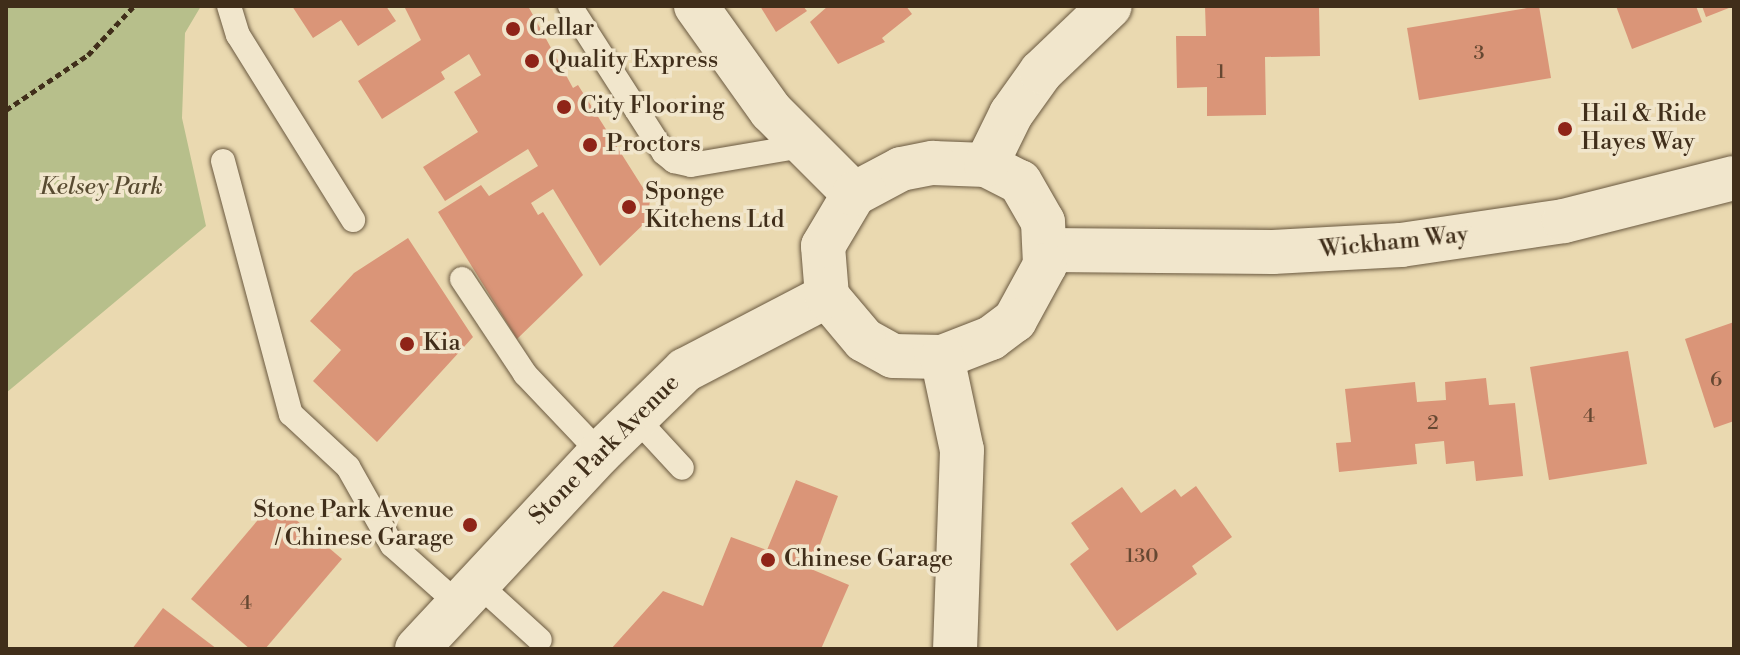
<!DOCTYPE html>
<style>
body{margin:0}
#map{position:relative;width:1740px;height:655px;overflow:hidden;background:#ead9b0;font-family:"Libre Bodoni",serif}
div>[style]{position:absolute}
.green>*{inset:0;background:#b7bf8b}
.building>*{inset:0;background:#da9578}
.path>*{height:5px;margin-top:-2.5px;transform-origin:0;background:repeating-linear-gradient(90deg,#402e1a 0 6px,transparent 0 10px)}
.roads{filter:drop-shadow(0 0 2px #6a5940) drop-shadow(0 0 2px #6a5940)}
.service>*{height:24px;margin:-12px;padding:0 12px;transform-origin:12px;border-radius:12px;background:#f1e6cc}
.tertiary>*{height:44px;margin:-22px;padding:0 22px;transform-origin:22px;border-radius:22px;background:#f1e6cc}
.secondary>*{height:44px;margin:-22px;padding:0 22px;transform-origin:22px;border-radius:22px;background:#f1e6cc}
.dots>*{width:22px;height:22px;translate:-50% -50%;box-sizing:border-box;border:4px solid #f1e6cc;border-radius:50%}
span{translate:-50% -50%;white-space:nowrap;text-align:center;line-height:1.15;-webkit-text-stroke:7px #f1e6cc;paint-order:stroke}
.number-label{font-size:20px;color:#664832}
.number-label span{-webkit-text-stroke-width:0}
.poi-label{font-size:24px;color:#402e1a}
.left{translate:0 -50%;text-align:left}
.right{translate:-100% -50%;text-align:right}
.park-label{font-size:24px;color:#584b31;font-style:italic}
.street-label{font-size:24px;color:#402e1a}
.frame{position:absolute;inset:0;border:8px solid #402e1a;pointer-events:none}
</style>
<div id="map">
<div class="green">
<i style="clip-path:polygon(6px 6px,201px 6px,185px 33px,182px 118px,206px 226px,6px 393px)"></i>
</div>
<div class="building">
<i style="clip-path:polygon(292px 6px,386px 6px,396px 21px,358px 46px,341px 20px,313px 38px)"></i>
<i style="clip-path:polygon(404px 6px,528px 6px,573px 88px,578px 85px,650px 199px,648px 220px,600px 266px,553px 189px,531px 203px,538px 215px,543px 212px,583px 275px,517px 339px,438px 212px,481px 185px,489px 196px,538px 166px,528px 149px,445px 201px,423px 167px,478px 132px,454px 92px,481px 75px,469px 54px,441px 72px,445px 79px,382px 119px,358px 81px,421px 40px)"></i>
<i style="clip-path:polygon(760px 6px,803px 6px,807px 11px,776px 32px)"></i>
<i style="clip-path:polygon(828px 6px,906px 6px,912px 14px,882px 38px,885px 42px,838px 64px,810px 22px)"></i>
<i style="clip-path:polygon(1205px 6px,1319px 6px,1320px 56px,1265px 57px,1266px 115px,1207px 116px,1207px 87px,1177px 88px,1176px 36px,1206px 36px)"></i>
<i style="clip-path:polygon(1539px 6px,1551px 78px,1419px 100px,1407px 28px)"></i>
<i style="clip-path:polygon(1616px 6px,1696px 6px,1702px 22px,1632px 49px)"></i>
<i style="clip-path:polygon(1702px 6px,1734px 6px,1706px 17px)"></i>
<i style="clip-path:polygon(408px 238px,473px 337px,377px 442px,313px 381px,341px 350px,310px 321px,354px 273px)"></i>
<i style="clip-path:polygon(1734px 322px,1734px 421px,1714px 428px,1685px 339px)"></i>
<i style="clip-path:polygon(1628px 351px,1647px 464px,1549px 480px,1530px 367px)"></i>
<i style="clip-path:polygon(1486px 378px,1489px 405px,1515px 403px,1523px 476px,1476px 481px,1474px 461px,1446px 464px,1444px 441px,1415px 444px,1417px 464px,1339px 472px,1336px 443px,1351px 442px,1345px 389px,1415px 382px,1417px 402px,1446px 400px,1445px 382px)"></i>
<i style="clip-path:polygon(796px 480px,838px 496px,811px 569px,849px 585px,821px 649px,611px 649px,663px 591px,703px 606px,731px 537px,767px 550px)"></i>
<i style="clip-path:polygon(1196px 486px,1232px 537px,1192px 566px,1197px 574px,1117px 631px,1070px 564px,1089px 549px,1071px 523px,1122px 487px,1141px 513px,1175px 489px,1181px 497px)"></i>
<i style="clip-path:polygon(274px 501px,342px 559px,265px 649px,250px 649px,191px 599px)"></i>
<i style="clip-path:polygon(163px 608px,217px 649px,132px 649px)"></i>
</div>
<div class="path">
<i style="left:6px;top:110px;width:99px;rotate:-33.9deg"></i>
<i style="left:88px;top:55px;width:67px;rotate:-46.8deg"></i>
</div>
<div class="roads">
<div class="service">
<i style="left:229px;top:6px;width:30px;rotate:73deg"></i>
<i style="left:238px;top:35px;width:218px;rotate:58.1deg"></i>
<i style="left:570px;top:6px;width:174px;rotate:57.4deg"></i>
<i style="left:664px;top:153px;width:13px;rotate:39deg"></i>
<i style="left:674px;top:161px;width:17px;rotate:13deg"></i>
<i style="left:691px;top:165px;width:113px;rotate:-9.7deg"></i>
<i style="left:223px;top:161px;width:262px;rotate:75deg"></i>
<i style="left:291px;top:414px;width:78px;rotate:42.9deg"></i>
<i style="left:348px;top:467px;width:90px;rotate:60.6deg"></i>
<i style="left:392px;top:545px;width:87px;rotate:41.7deg"></i>
<i style="left:462px;top:279px;width:114px;rotate:56.4deg"></i>
<i style="left:525px;top:374px;width:109px;rotate:46.5deg"></i>
<i style="left:635px;top:417px;width:69px;rotate:47.3deg"></i>
<i style="left:476px;top:582px;width:86px;rotate:42.2deg"></i>
</div>
<div class="tertiary">
<i style="left:1048px;top:250px;width:225px;rotate:0.5deg"></i>
<i style="left:1273px;top:252px;width:128px;rotate:-3.1deg"></i>
<i style="left:1401px;top:245px;width:165px;rotate:-8.4deg"></i>
<i style="left:1564px;top:221px;width:175px;rotate:-14.2deg"></i>
<i style="left:417px;top:649px;width:268px;rotate:-47deg"></i>
<i style="left:600px;top:453px;width:119px;rotate:-44.3deg"></i>
<i style="left:685px;top:370px;width:160px;rotate:-27.5deg"></i>
</div>
<div class="secondary">
<i style="left:696px;top:6px;width:129px;rotate:54.5deg"></i>
<i style="left:771px;top:111px;width:117px;rotate:45deg"></i>
<i style="left:933px;top:163px;width:53px;rotate:2.2deg"></i>
<i style="left:986px;top:165px;width:38px;rotate:27deg"></i>
<i style="left:1020px;top:182px;width:46px;rotate:60.1deg"></i>
<i style="left:1043px;top:222px;width:43px;rotate:87.3deg"></i>
<i style="left:1045px;top:265px;width:63px;rotate:118.6deg"></i>
<i style="left:1015px;top:320px;width:30px;rotate:143deg"></i>
<i style="left:991px;top:338px;width:53px;rotate:158.8deg"></i>
<i style="left:942px;top:357px;width:49px;rotate:-178.8deg"></i>
<i style="left:893px;top:356px;width:33px;rotate:-151deg"></i>
<i style="left:864px;top:340px;width:57px;rotate:-130.1deg"></i>
<i style="left:827px;top:296px;width:50px;rotate:-94.6deg"></i>
<i style="left:823px;top:246px;width:61px;rotate:-59.2deg"></i>
<i style="left:854px;top:194px;width:53px;rotate:-28deg"></i>
<i style="left:901px;top:169px;width:33px;rotate:-11deg"></i>
<i style="left:986px;top:165px;width:57px;rotate:-63.9deg"></i>
<i style="left:1011px;top:114px;width:52px;rotate:-54.5deg"></i>
<i style="left:1041px;top:72px;width:95px;rotate:-43.7deg"></i>
<i style="left:942px;top:357px;width:95px;rotate:77.9deg"></i>
<i style="left:962px;top:450px;width:199px;rotate:92deg"></i>
</div>
</div>
<div class="dots">
<i style="left:513px;top:29px;background:#8f2418"></i>
<i style="left:532px;top:61px;background:#8f2418"></i>
<i style="left:564px;top:107px;background:#8f2418"></i>
<i style="left:1565px;top:129px;background:#8f2418"></i>
<i style="left:590px;top:145px;background:#8f2418"></i>
<i style="left:629px;top:207px;background:#8f2418"></i>
<i style="left:407px;top:344px;background:#8f2418"></i>
<i style="left:470px;top:525px;background:#8f2418"></i>
<i style="left:768px;top:560px;background:#8f2418"></i>
</div>
<div class="number-label">
<span style="left:1479px;top:53px">3</span>
<span style="left:1221px;top:72px">1</span>
<span style="left:1716px;top:380px">6</span>
<span style="left:1589px;top:416px">4</span>
<span style="left:1433px;top:423px">2</span>
<span style="left:1142px;top:556px">130</span>
<span style="left:246px;top:603px">4</span>
</div>
<div class="poi-label">
<span class="left" style="left:529px;top:29px">Cellar</span>
<span class="left" style="left:548px;top:61px">Quality Express</span>
<span class="left" style="left:580px;top:107px">City Flooring</span>
<span class="left" style="left:1581px;top:129px">Hail &amp; Ride<br>Hayes Way</span>
<span class="left" style="left:606px;top:145px">Proctors</span>
<span class="left" style="left:645px;top:207px">Sponge<br>Kitchens Ltd</span>
<span class="left" style="left:423px;top:344px">Kia</span>
<span class="right" style="left:454px;top:525px">Stone Park Avenue<br>/ Chinese Garage</span>
<span class="left" style="left:784px;top:560px">Chinese Garage</span>
</div>
<div class="park-label">
<span style="left:101px;top:188px">Kelsey Park</span>
</div>
<div class="street-label">
<span style="left:1394px;top:243px;rotate:-6deg">Wickham Way</span>
<span style="left:605px;top:450px;rotate:-45deg">Stone Park Avenue</span>
</div>
<div class="frame"></div>
</div>
